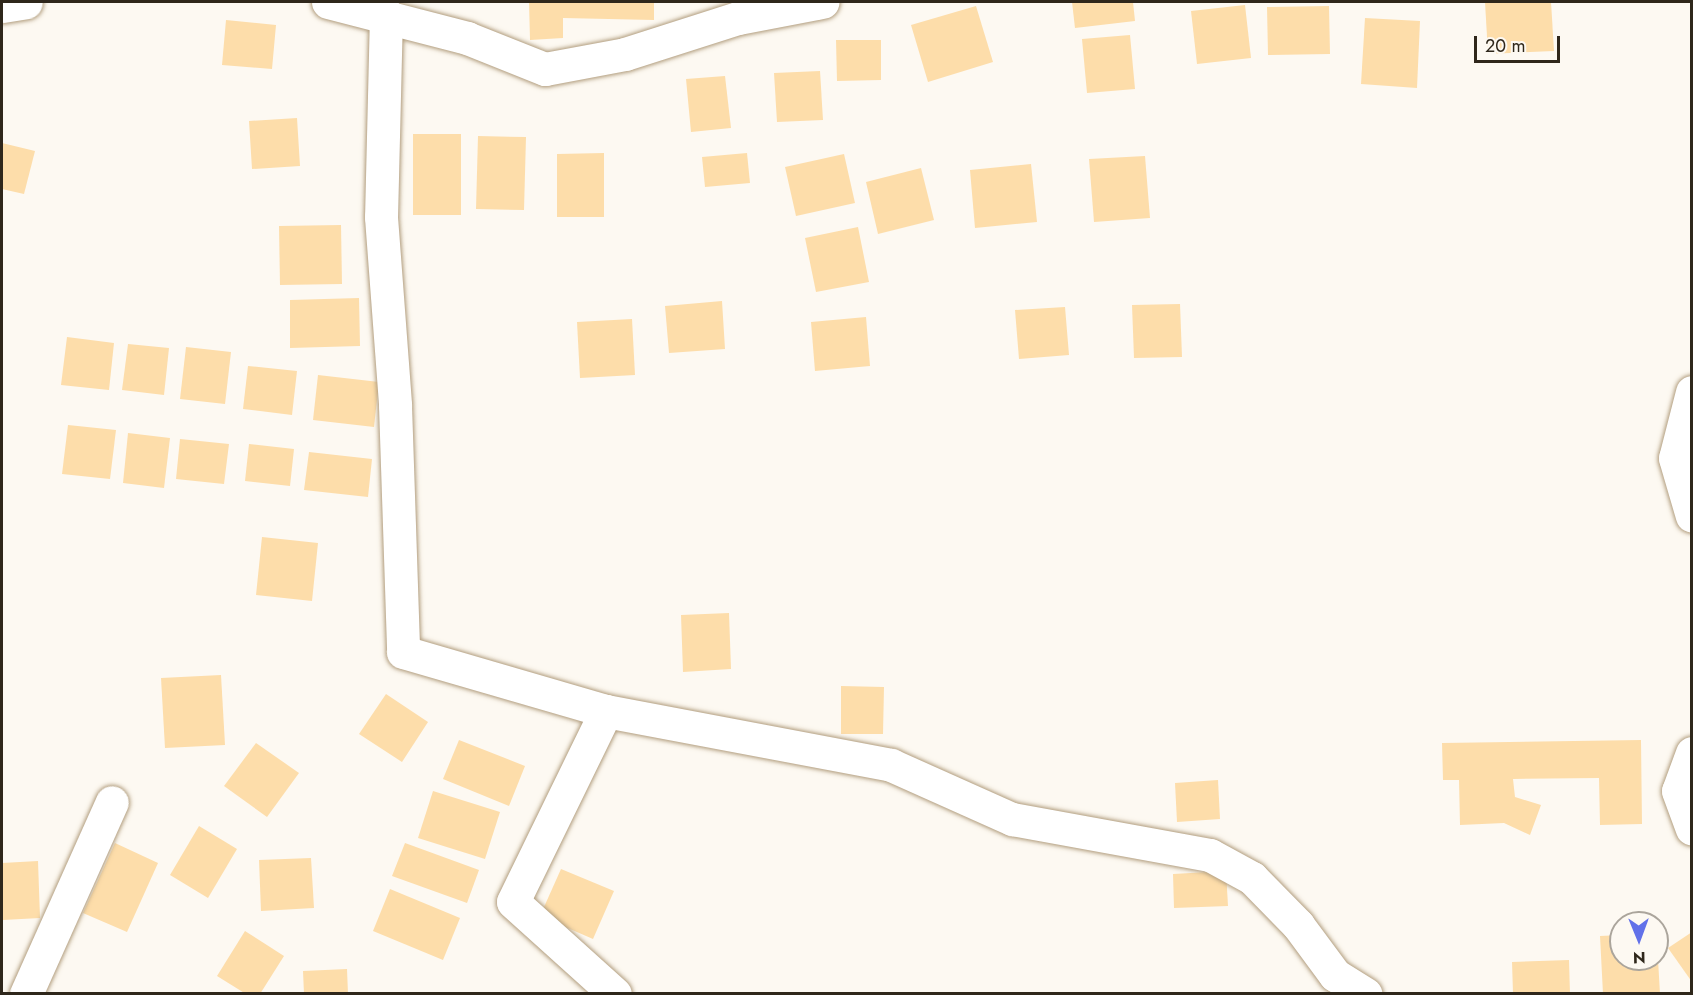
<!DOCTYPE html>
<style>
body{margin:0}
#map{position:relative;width:1693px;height:995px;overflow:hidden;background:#fdf9f2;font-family:Jost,sans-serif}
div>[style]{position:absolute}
.building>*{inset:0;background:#fdddaa}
.roads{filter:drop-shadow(0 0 2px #b29e7f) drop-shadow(0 0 2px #b29e7f)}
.minor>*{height:33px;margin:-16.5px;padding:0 16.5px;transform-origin:16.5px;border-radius:16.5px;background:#fff}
span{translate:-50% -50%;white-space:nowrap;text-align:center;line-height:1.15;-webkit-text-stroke:4.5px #fdf9f2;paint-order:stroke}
.frame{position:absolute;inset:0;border:3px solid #2f271b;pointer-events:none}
.north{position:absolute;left:1609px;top:911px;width:60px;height:60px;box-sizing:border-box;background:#fdf9f2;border:2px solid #aba59c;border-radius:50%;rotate:179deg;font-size:16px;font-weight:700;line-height:24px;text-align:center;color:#2f271b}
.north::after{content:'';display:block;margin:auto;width:21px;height:27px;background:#6271e9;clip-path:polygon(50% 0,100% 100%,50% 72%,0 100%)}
.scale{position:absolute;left:1474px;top:36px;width:86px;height:27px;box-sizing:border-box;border:3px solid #2f271b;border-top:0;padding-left:8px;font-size:18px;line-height:21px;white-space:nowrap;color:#2f271b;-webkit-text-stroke:4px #fdf9f2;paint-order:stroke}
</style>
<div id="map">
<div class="building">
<i style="clip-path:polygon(529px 2px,654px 2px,654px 20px,563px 18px,563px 38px,530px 40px)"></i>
<i style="clip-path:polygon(1072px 2px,1133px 2px,1135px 21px,1075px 28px)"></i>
<i style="clip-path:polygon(1485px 2px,1551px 2px,1554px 51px,1488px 54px)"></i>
<i style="clip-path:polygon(1245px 5px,1251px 58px,1197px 64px,1191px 11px)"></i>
<i style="clip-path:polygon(976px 6px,993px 62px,928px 82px,911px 25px)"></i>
<i style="clip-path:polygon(1329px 6px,1330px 54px,1268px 55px,1267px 7px)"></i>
<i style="clip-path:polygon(1365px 18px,1420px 21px,1417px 88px,1361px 84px)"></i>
<i style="clip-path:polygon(226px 20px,276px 25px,272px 69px,222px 65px)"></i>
<i style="clip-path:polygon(1130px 35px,1135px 89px,1087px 93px,1082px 39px)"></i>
<i style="clip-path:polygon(836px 40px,881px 40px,881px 80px,837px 81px)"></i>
<i style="clip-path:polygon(820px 71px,823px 120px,777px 122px,774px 73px)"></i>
<i style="clip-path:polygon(725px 76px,731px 128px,691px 132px,686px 79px)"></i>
<i style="clip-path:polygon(297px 118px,300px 166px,252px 169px,249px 121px)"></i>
<i style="clip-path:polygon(413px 134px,461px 134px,461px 215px,413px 215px)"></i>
<i style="clip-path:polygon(478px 136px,526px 137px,524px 210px,476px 209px)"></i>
<i style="clip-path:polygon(2px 143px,35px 151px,24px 194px,2px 189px)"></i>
<i style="clip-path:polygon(604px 153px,604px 217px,557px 217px,557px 154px)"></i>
<i style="clip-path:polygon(747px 153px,750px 183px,705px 187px,702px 157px)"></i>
<i style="clip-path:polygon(844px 154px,855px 203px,796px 216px,785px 167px)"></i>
<i style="clip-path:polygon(1145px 156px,1150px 218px,1094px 222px,1089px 159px)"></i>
<i style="clip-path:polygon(1031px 164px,1037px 222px,975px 228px,970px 170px)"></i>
<i style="clip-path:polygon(921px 168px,934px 220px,878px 234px,866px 182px)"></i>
<i style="clip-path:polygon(341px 225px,342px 284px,280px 285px,279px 226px)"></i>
<i style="clip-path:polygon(858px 227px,869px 282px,816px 292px,805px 238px)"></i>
<i style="clip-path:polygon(359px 298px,360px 346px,290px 348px,290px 300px)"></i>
<i style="clip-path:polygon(722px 301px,725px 349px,669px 353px,665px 306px)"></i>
<i style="clip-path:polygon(1180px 304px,1182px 357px,1134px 358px,1132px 305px)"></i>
<i style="clip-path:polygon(1065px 307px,1069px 355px,1019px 359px,1015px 310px)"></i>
<i style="clip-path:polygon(866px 317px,870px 366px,815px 371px,811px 322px)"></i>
<i style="clip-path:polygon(632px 319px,635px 375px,580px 378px,577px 322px)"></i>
<i style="clip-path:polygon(67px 337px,114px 343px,109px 390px,61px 385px)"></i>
<i style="clip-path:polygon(128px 344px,169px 348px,164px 395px,122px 390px)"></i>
<i style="clip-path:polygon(186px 347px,231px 352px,225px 404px,180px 399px)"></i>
<i style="clip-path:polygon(248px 366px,297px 371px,292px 415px,243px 409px)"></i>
<i style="clip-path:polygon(318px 375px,379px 382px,374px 427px,313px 420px)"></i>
<i style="clip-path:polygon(68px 425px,116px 430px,110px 479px,62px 474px)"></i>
<i style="clip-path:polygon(128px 433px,170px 438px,164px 488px,123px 483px)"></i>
<i style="clip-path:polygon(180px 439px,229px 444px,224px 484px,176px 479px)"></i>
<i style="clip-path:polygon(249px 444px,294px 449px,290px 486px,245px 481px)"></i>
<i style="clip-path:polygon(309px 452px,372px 459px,368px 497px,304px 490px)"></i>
<i style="clip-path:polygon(262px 537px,318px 543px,312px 601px,256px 595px)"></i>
<i style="clip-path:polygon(729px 613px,731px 669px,683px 672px,681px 615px)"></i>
<i style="clip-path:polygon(221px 675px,225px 745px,165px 748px,161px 678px)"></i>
<i style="clip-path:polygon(841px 686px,884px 687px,883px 734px,841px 734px)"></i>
<i style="clip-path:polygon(386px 694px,428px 722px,402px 762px,359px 734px)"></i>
<i style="clip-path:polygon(459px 740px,525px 766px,509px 806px,443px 779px)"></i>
<i style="clip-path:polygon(1641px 740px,1642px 824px,1600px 825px,1599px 778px,1513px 779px,1515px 797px,1541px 805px,1530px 835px,1504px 823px,1460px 825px,1459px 780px,1443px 780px,1442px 743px)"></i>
<i style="clip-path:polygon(256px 743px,299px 773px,267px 817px,224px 786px)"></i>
<i style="clip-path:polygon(1218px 780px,1220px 819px,1177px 822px,1175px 783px)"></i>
<i style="clip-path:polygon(433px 791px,500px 812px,485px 859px,418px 838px)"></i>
<i style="clip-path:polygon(199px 826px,237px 849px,208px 898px,170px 875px)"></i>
<i style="clip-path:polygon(115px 843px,158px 863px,127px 932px,83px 913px)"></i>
<i style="clip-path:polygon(405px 843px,479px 870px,467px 903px,392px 876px)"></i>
<i style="clip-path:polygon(311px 858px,314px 908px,261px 911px,259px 860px)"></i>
<i style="clip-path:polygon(38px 861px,40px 918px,3px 920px,2px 863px)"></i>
<i style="clip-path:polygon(561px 869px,614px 891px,593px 939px,540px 916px)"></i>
<i style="clip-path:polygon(1226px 871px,1228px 906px,1174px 908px,1173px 874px)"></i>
<i style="clip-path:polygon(390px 889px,460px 918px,443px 960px,373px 931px)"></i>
<i style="clip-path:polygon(245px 931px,284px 956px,260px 994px,246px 994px,217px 976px)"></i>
<i style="clip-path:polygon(1692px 932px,1692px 982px,1668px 948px)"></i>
<i style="clip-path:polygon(1621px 935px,1621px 959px,1658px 959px,1660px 994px,1603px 994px,1600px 936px)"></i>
<i style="clip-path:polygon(1569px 960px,1570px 994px,1513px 994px,1512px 962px)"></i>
<i style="clip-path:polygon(347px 969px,348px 994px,304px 994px,303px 971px)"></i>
</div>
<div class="roads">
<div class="minor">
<i style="left:328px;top:2px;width:144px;rotate:14.5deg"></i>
<i style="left:467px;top:38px;width:84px;rotate:21.7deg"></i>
<i style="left:545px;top:69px;width:81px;rotate:-10.6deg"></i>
<i style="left:625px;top:54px;width:119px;rotate:-17.7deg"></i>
<i style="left:738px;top:18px;width:86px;rotate:-10.8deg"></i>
<i style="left:2px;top:6px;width:24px;rotate:-9deg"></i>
<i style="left:386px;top:14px;width:203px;rotate:91.4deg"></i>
<i style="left:381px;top:217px;width:189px;rotate:85.7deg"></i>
<i style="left:395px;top:405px;width:247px;rotate:88.1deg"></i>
<i style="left:403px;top:652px;width:211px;rotate:16.2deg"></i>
<i style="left:606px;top:711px;width:290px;rotate:10.7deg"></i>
<i style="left:891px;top:765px;width:133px;rotate:24.1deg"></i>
<i style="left:1012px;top:819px;width:201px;rotate:10.3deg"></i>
<i style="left:1210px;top:855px;width:48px;rotate:28.7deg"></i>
<i style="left:1252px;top:878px;width:66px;rotate:45.6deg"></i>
<i style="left:1298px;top:925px;width:62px;rotate:53.5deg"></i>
<i style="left:1335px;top:975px;width:36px;rotate:32deg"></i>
<i style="left:1692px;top:392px;width:68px;rotate:104.4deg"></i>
<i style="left:1675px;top:458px;width:60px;rotate:73.7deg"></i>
<i style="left:606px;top:711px;width:212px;rotate:116deg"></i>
<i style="left:513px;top:902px;width:137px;rotate:42deg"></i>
<i style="left:1692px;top:753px;width:40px;rotate:110.2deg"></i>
<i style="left:1678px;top:791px;width:40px;rotate:69.8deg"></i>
<i style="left:26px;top:994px;width:210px;rotate:-65.9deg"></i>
</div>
</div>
<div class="frame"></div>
<div class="north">N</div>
<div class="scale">20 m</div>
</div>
